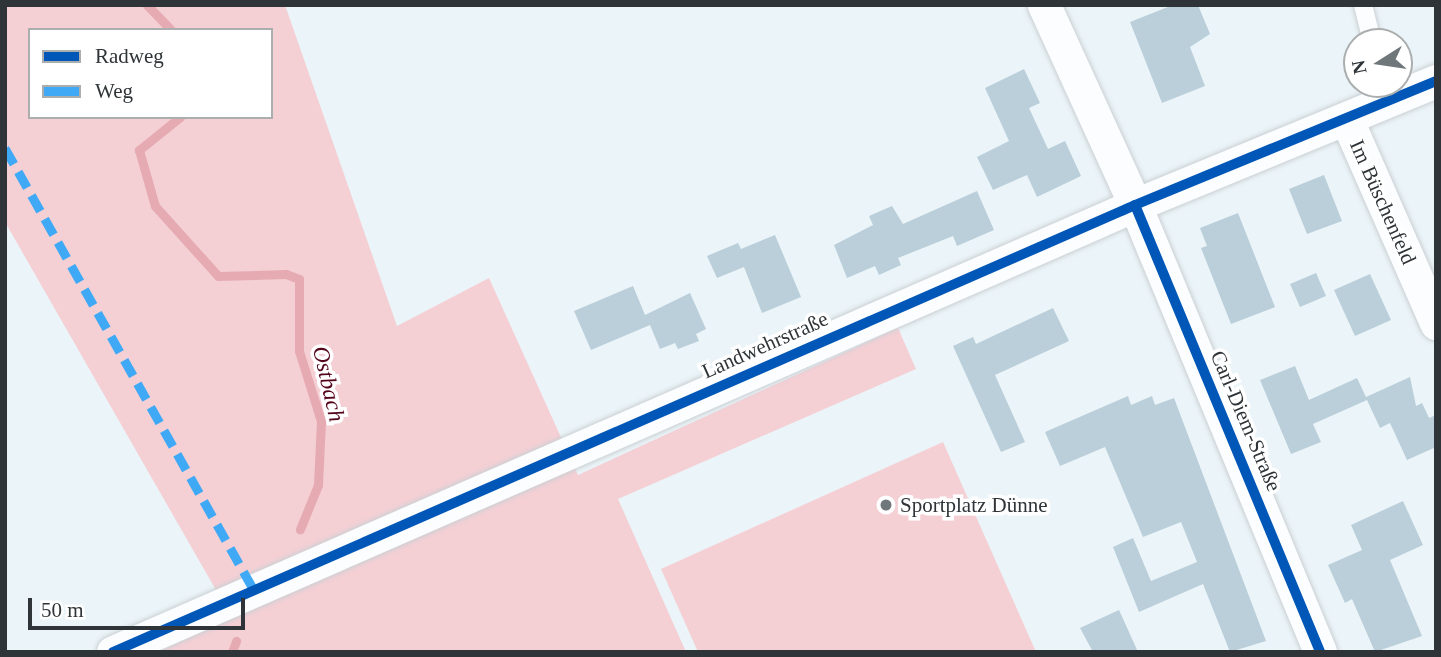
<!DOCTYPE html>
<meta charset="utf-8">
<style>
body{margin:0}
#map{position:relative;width:1441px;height:657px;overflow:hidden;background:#ebf4f8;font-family:Georgia,serif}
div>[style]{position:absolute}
.green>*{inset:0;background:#f4d0d5}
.stream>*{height:9px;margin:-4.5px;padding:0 4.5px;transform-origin:4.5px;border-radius:4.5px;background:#e6abb2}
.building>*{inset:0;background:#bacfda}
.roads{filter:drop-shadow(0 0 2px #cad0d4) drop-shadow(0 0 2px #cad0d4)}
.lane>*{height:18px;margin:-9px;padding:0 9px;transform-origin:9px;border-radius:9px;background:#fcfdfe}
.street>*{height:33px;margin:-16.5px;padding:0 16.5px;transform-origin:16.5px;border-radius:16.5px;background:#fcfdfe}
.quiet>*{height:9px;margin-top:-4.5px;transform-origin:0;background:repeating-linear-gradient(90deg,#3fa9f5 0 18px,transparent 0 27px)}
.cycleway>*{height:10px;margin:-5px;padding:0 5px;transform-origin:5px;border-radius:5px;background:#0057b8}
.dots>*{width:19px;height:19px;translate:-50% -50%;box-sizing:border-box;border:4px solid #fff;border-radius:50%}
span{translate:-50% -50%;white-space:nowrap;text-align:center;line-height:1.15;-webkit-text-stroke:7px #fff;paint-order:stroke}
.street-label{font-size:21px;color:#2e3437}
.poi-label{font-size:21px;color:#2e3437}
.left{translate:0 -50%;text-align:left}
.water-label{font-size:23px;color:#530419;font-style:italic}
.frame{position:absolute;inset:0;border:7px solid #2e3437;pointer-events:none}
.legend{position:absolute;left:28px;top:28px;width:245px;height:91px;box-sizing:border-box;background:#fff;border:2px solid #abaeaf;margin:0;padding:9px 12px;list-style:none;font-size:21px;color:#2e3437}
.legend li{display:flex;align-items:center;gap:14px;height:35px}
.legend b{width:35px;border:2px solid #abaeaf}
.north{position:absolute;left:1343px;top:28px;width:70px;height:70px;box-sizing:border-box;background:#fff;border:2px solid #abaeaf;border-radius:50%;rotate:258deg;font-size:19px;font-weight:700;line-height:28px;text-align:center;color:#2e3437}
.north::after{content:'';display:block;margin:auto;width:24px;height:32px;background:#70777b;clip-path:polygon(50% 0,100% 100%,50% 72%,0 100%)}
.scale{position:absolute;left:28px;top:598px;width:217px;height:32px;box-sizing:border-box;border:4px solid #2e3437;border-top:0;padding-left:9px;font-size:21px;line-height:24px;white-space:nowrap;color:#2e3437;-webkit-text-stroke:5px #fff;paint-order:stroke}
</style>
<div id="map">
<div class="green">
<i style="clip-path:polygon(evenodd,5px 5px,285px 5px,397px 326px,489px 278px,578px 475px,898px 328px,916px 369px,618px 499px,686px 652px,158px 652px,232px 618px,5px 222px,5px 5px,30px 30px,271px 30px,271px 117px,30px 117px,30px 30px)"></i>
<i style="clip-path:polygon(943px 442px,1036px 652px,698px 652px,661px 569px)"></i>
</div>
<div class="stream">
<i style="left:147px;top:5px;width:35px;rotate:46deg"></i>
<i style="left:180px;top:117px;width:53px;rotate:141.2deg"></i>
<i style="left:139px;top:150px;width:58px;rotate:74.1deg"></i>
<i style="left:155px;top:206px;width:94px;rotate:48deg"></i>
<i style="left:218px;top:276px;width:68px;rotate:-1.7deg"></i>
<i style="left:286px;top:274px;width:14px;rotate:21deg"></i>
<i style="left:299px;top:279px;width:72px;rotate:90deg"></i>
<i style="left:299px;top:351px;width:73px;rotate:72.6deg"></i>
<i style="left:321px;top:421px;width:64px;rotate:92.7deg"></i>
<i style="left:318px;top:485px;width:48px;rotate:112.2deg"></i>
<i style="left:232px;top:652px;width:12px;rotate:-70deg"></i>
</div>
<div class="building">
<i style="clip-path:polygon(1173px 5px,1198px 5px,1210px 34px,1190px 47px,1205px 86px,1162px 103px,1130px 22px)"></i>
<i style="clip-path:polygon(1024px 69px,1040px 103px,1029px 108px,1048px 149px,1065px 141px,1081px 176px,1037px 197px,1027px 175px,993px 190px,977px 157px,1009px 141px,985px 88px)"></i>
<i style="clip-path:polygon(1324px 175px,1342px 221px,1307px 234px,1289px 189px)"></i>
<i style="clip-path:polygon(977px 191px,994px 230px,957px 246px,953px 236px,898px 258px,901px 265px,879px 275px,875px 266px,847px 278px,834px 245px,873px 225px,869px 216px,892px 206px,903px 224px)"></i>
<i style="clip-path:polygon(1238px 213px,1275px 307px,1231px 324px,1201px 248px,1207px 246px,1200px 228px)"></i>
<i style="clip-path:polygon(775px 235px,801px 297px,762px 313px,744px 267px,717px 278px,707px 256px,738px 243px,741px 249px)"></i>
<i style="clip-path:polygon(1316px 273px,1326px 296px,1300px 307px,1290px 284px)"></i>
<i style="clip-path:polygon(1370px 274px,1391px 320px,1355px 336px,1334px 290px)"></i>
<i style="clip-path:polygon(633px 286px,645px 315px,690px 293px,706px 329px,696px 334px,699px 341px,678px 349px,675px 343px,660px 349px,650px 325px,591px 350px,574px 311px)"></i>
<i style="clip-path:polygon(1053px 308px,1069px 341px,995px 375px,1025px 442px,1001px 452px,953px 346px,973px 337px,976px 344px)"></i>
<i style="clip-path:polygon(1295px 366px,1309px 400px,1357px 378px,1366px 397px,1410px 377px,1416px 406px,1422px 403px,1429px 418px,1436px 415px,1436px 447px,1407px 460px,1390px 423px,1380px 428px,1367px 400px,1313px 424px,1321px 442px,1291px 454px,1260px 380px)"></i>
<i style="clip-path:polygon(1128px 396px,1131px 405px,1152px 396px,1155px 405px,1174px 398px,1266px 641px,1230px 652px,1203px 584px,1139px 612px,1113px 547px,1133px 538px,1151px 581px,1197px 562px,1181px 522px,1143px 537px,1105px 447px,1060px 466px,1045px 432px)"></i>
<i style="clip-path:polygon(1403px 501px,1423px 545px,1390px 560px,1422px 636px,1375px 652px,1352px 599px,1345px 603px,1328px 565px,1362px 550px,1351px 525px)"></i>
<i style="clip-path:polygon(1119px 610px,1138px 652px,1093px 652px,1080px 628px)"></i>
</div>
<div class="roads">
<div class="lane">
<i style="left:1363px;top:5px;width:38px;rotate:76deg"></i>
</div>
<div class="street">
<i style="left:1044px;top:5px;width:220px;rotate:65.5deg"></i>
<i style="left:1135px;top:205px;width:484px;rotate:67.5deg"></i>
<i style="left:1347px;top:120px;width:222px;rotate:66.3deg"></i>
<i style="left:113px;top:652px;width:1115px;rotate:-23.62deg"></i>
<i style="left:1135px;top:205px;width:326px;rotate:-22.4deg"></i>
</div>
</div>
<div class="quiet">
<i style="left:5px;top:148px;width:507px;rotate:60.61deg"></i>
</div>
<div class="cycleway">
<i style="left:1135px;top:205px;width:484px;rotate:67.5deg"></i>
<i style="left:113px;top:652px;width:1115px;rotate:-23.62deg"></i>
<i style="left:1135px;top:205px;width:326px;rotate:-22.4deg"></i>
</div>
<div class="dots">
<i style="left:886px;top:505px;background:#70777b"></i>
</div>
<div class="street-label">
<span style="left:1383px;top:202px;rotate:66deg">Im Büschenfeld</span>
<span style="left:765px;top:345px;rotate:-24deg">Landwehrstraße</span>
<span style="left:1246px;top:421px;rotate:67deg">Carl-Diem-Straße</span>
</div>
<div class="poi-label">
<span class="left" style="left:900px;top:505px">Sportplatz Dünne</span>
</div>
<div class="water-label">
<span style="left:328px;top:384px;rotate:77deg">Ostbach</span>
</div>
<div class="frame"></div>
<ul class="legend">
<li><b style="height:9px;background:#0057b8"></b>Radweg</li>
<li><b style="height:9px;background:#3fa9f5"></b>Weg</li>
</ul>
<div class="north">N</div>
<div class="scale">50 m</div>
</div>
